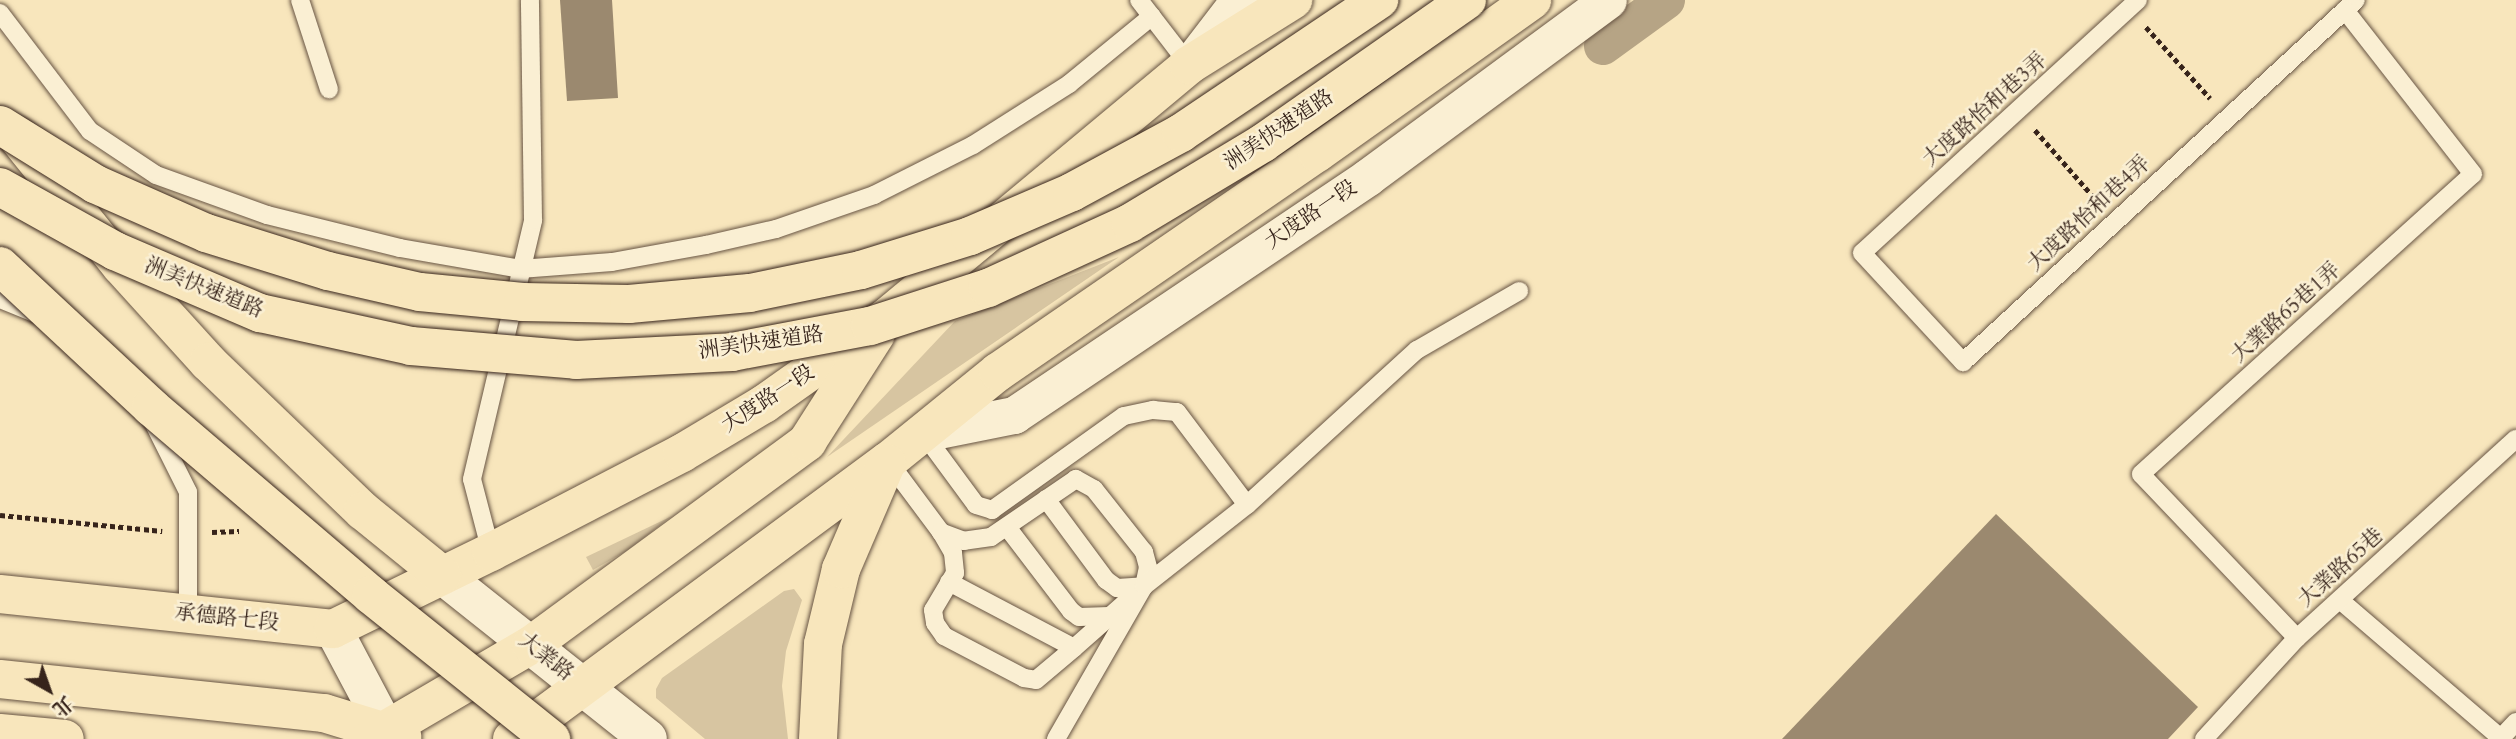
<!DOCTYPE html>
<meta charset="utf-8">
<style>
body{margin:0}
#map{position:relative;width:2516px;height:739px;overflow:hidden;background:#f8e6bc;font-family:Cardo,"Noto Serif TC",serif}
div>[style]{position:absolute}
.green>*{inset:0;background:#d7c5a1}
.canal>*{height:38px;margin:-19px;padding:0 19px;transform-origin:19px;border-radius:19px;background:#b6a485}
.building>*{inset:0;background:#9b896f}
.path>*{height:4.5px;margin-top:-2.25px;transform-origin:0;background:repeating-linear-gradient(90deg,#37241b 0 5px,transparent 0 8.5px)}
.roads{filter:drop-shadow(0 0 2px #675443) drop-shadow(0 0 2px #675443)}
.lane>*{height:18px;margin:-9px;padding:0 9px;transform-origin:9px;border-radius:9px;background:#faefd3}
.street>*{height:37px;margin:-18.5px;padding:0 18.5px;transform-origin:18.5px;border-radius:18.5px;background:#faefd3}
.secondary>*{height:38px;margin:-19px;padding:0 19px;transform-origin:19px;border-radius:19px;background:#faefd3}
.primary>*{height:38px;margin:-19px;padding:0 19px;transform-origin:19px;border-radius:19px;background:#f8e6bc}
.highway>*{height:38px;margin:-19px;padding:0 19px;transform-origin:19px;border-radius:19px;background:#f8e6bc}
.bridges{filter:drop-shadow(0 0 2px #37241b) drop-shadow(0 0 2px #37241b)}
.highway-bridge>*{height:38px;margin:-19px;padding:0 19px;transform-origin:19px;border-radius:19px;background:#f8e6bc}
span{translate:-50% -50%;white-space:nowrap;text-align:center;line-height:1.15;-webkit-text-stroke:5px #faefd3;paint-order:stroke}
.street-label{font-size:21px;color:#37241b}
.north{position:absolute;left:14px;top:655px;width:70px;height:70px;-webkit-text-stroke:5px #faefd3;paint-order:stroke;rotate:140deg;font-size:19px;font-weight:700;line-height:28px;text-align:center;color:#37241b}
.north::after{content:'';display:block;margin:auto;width:24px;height:32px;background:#37241b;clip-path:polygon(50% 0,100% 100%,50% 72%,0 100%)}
</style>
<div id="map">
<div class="green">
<i style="clip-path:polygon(1119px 257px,827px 457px,955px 321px)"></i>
<i style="clip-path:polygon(672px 516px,628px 550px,593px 570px,586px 557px)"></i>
<i style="clip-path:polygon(794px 589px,802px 600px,786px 651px,782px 686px,788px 739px,705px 739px,656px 698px,656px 689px,662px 678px,784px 591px)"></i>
</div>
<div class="canal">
<i style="left:1603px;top:46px;width:78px;rotate:-36.1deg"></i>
</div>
<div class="building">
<i style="clip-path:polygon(560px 0,612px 0,618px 98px,567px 101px)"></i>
<i style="clip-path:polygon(1996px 514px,2198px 707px,2168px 739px,1782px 739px)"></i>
</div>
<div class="path">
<i style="left:2146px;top:27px;width:96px;rotate:48deg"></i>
<i style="left:2035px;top:130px;width:96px;rotate:48.8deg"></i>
<i style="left:0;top:515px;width:163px;rotate:5.6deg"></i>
<i style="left:212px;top:532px;width:27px;rotate:-2deg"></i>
</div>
<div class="roads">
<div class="lane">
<i style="left:300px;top:0;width:94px;rotate:72deg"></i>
<i style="left:1139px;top:0;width:82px;rotate:52.4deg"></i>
<i style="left:2138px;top:0;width:374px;rotate:137.5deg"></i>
<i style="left:1862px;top:253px;width:149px;rotate:47.2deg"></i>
<i style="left:1963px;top:362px;width:534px;rotate:-42.65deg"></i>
<i style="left:0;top:13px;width:148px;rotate:52.7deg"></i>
<i style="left:90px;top:131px;width:79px;rotate:33.7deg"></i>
<i style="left:156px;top:175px;width:118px;rotate:19.8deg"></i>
<i style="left:267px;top:215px;width:137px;rotate:13.9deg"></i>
<i style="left:400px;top:248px;width:122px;rotate:9.9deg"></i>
<i style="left:520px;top:269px;width:92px;rotate:-4.4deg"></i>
<i style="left:612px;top:262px;width:96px;rotate:-10.3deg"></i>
<i style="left:706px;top:245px;width:72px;rotate:-12.9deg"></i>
<i style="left:776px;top:229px;width:104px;rotate:-19.1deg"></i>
<i style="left:874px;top:195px;width:111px;rotate:-26.8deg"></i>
<i style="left:973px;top:145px;width:114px;rotate:-32.4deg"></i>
<i style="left:1069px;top:84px;width:107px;rotate:-39.3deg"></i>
<i style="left:0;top:299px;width:37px;rotate:22deg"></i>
<i style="left:153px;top:422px;width:78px;rotate:63.4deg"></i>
<i style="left:188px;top:492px;width:122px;rotate:90deg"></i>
<i style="left:923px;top:433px;width:89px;rotate:53.6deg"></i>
<i style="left:976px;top:505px;width:17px;rotate:17deg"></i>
<i style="left:992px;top:510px;width:162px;rotate:-35.5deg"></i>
<i style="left:1124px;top:416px;width:30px;rotate:-12deg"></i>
<i style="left:1153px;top:410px;width:24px;rotate:5deg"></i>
<i style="left:1177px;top:412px;width:116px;rotate:53deg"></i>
<i style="left:888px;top:461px;width:89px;rotate:53.3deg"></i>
<i style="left:941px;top:532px;width:24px;rotate:60deg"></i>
<i style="left:953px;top:553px;width:20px;rotate:84deg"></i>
<i style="left:955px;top:573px;width:43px;rotate:120.7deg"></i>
<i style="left:933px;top:610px;width:13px;rotate:81deg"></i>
<i style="left:935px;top:623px;width:16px;rotate:55deg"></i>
<i style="left:944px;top:636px;width:90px;rotate:27.7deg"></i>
<i style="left:1024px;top:678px;width:12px;rotate:9deg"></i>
<i style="left:1036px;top:680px;width:50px;rotate:-40.1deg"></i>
<i style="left:1074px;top:648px;width:94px;rotate:-41.5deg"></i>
<i style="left:1144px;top:586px;width:19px;rotate:-78deg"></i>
<i style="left:1148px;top:567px;width:16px;rotate:-105deg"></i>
<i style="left:1144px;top:552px;width:80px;rotate:-128.4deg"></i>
<i style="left:1094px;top:489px;width:21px;rotate:-151deg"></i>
<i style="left:1076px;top:479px;width:103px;rotate:145.7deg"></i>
<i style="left:991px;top:537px;width:27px;rotate:172deg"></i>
<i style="left:964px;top:541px;width:25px;rotate:-159deg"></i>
<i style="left:1046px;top:499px;width:101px;rotate:53.5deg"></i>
<i style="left:1106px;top:580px;width:14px;rotate:36deg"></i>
<i style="left:1117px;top:588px;width:27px;rotate:-4deg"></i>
<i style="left:1007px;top:527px;width:106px;rotate:52.7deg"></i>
<i style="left:1071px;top:611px;width:10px;rotate:37deg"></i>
<i style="left:1079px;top:617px;width:30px;rotate:-2deg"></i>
<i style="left:491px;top:552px;width:75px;rotate:-104.6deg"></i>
<i style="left:472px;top:479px;width:266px;rotate:-76.7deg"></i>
<i style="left:533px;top:220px;width:220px;rotate:-90.8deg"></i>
<i style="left:949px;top:582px;width:141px;rotate:27.8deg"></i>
<i style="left:2341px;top:601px;width:212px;rotate:40.6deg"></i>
<i style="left:2297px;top:638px;width:226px;rotate:-133.6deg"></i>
<i style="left:2141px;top:474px;width:447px;rotate:-42.1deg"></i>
<i style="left:2473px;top:174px;width:208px;rotate:-128deg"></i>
<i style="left:2501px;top:738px;width:22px;rotate:-47deg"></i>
<i style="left:1056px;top:739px;width:177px;rotate:-60.1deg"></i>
<i style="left:1144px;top:586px;width:131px;rotate:-38.2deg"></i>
<i style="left:1247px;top:505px;width:230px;rotate:-42.4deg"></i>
<i style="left:1417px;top:350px;width:118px;rotate:-30deg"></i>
<i style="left:2204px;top:739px;width:137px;rotate:-47.4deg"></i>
<i style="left:2297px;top:638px;width:296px;rotate:-42.3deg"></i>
</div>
<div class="street">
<i style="left:1193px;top:60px;width:76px;rotate:-52.5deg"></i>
<i style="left:923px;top:433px;width:93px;rotate:-11.2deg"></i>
<i style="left:1014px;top:415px;width:427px;rotate:-33.9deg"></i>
<i style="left:1368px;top:177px;width:298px;rotate:-36.4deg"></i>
<i style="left:333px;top:629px;width:115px;rotate:62.1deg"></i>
<i style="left:387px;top:731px;width:11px;rotate:131deg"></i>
</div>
<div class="secondary">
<i style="left:442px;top:575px;width:263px;rotate:38.5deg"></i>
</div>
<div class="primary">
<i style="left:0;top:594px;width:335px;rotate:6deg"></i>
<i style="left:333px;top:629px;width:176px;rotate:-26deg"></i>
<i style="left:491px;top:552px;width:215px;rotate:-27.4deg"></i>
<i style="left:682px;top:453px;width:96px;rotate:-30.9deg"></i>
<i style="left:764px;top:404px;width:151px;rotate:-35.3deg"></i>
<i style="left:887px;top:317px;width:393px;rotate:-39.8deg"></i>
<i style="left:1189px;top:65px;width:123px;rotate:-32deg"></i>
<i style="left:0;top:679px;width:326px;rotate:6deg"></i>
<i style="left:324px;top:713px;width:82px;rotate:17.1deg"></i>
<i style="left:0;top:733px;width:65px;rotate:5.3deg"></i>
<i style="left:370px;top:739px;width:186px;rotate:-30.3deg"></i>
<i style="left:531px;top:645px;width:343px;rotate:-36.3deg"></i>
<i style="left:807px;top:442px;width:128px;rotate:-57.4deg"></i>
<i style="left:512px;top:739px;width:468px;rotate:-36.5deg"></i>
<i style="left:888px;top:461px;width:141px;rotate:-39deg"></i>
<i style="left:998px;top:372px;width:387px;rotate:-34.5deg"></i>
<i style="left:1317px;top:153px;width:264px;rotate:-35.4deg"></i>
<i style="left:818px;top:739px;width:95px;rotate:-87deg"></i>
<i style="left:823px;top:644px;width:77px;rotate:-76.5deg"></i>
<i style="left:841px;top:569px;width:116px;rotate:-66.7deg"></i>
</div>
<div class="highway">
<i style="left:18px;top:138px;width:164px;rotate:51.2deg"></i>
<i style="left:121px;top:266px;width:130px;rotate:47.8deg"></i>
<i style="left:208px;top:362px;width:215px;rotate:43.9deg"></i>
<i style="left:363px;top:511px;width:102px;rotate:39deg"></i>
</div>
</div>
<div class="bridges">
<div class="highway-bridge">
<i style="left:0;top:125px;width:112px;rotate:31.8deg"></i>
<i style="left:95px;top:184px;width:121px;rotate:23.8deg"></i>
<i style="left:206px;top:233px;width:128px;rotate:17.3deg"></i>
<i style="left:328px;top:271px;width:94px;rotate:12.9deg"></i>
<i style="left:420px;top:292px;width:103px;rotate:5.5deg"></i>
<i style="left:523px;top:302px;width:106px;rotate:1.1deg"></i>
<i style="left:629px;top:304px;width:121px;rotate:-5.2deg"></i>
<i style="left:750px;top:293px;width:113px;rotate:-11.7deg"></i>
<i style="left:861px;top:270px;width:114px;rotate:-17.3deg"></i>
<i style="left:970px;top:236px;width:111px;rotate:-23.3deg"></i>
<i style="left:1072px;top:192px;width:124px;rotate:-28.4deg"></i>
<i style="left:1181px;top:133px;width:239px;rotate:-33.9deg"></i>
<i style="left:0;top:187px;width:132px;rotate:29.1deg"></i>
<i style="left:115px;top:251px;width:158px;rotate:23.2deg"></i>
<i style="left:260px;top:313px;width:155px;rotate:12.3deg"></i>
<i style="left:411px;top:346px;width:166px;rotate:4.8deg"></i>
<i style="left:576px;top:360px;width:156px;rotate:-2.9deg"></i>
<i style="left:732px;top:352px;width:140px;rotate:-10.7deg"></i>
<i style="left:870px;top:326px;width:124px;rotate:-17.9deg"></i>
<i style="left:988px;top:288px;width:156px;rotate:-24.6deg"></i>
<i style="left:1130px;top:223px;width:155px;rotate:-31deg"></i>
<i style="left:1263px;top:143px;width:249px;rotate:-35deg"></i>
<i style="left:0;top:266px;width:207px;rotate:43deg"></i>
<i style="left:151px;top:407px;width:289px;rotate:40.5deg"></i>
<i style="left:371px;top:595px;width:231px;rotate:38.7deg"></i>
</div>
</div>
<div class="street-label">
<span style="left:1985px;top:110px;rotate:-42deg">大度路怡和巷3弄</span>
<span style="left:1279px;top:130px;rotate:-34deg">洲美快速道路</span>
<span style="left:2089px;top:214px;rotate:-43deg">大度路怡和巷4弄</span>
<span style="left:1311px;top:215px;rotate:-34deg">大度路一段</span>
<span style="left:204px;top:288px;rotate:22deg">洲美快速道路</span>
<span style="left:2286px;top:313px;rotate:-42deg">大業路65巷1弄</span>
<span style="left:761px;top:343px;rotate:-8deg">洲美快速道路</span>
<span style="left:768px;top:399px;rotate:-33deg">大度路一段</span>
<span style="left:2341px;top:568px;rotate:-42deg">大業路65巷</span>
<span style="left:227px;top:618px;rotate:6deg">承德路七段</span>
<span style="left:546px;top:657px;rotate:38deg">大業路</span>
</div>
<div class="north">北</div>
</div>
